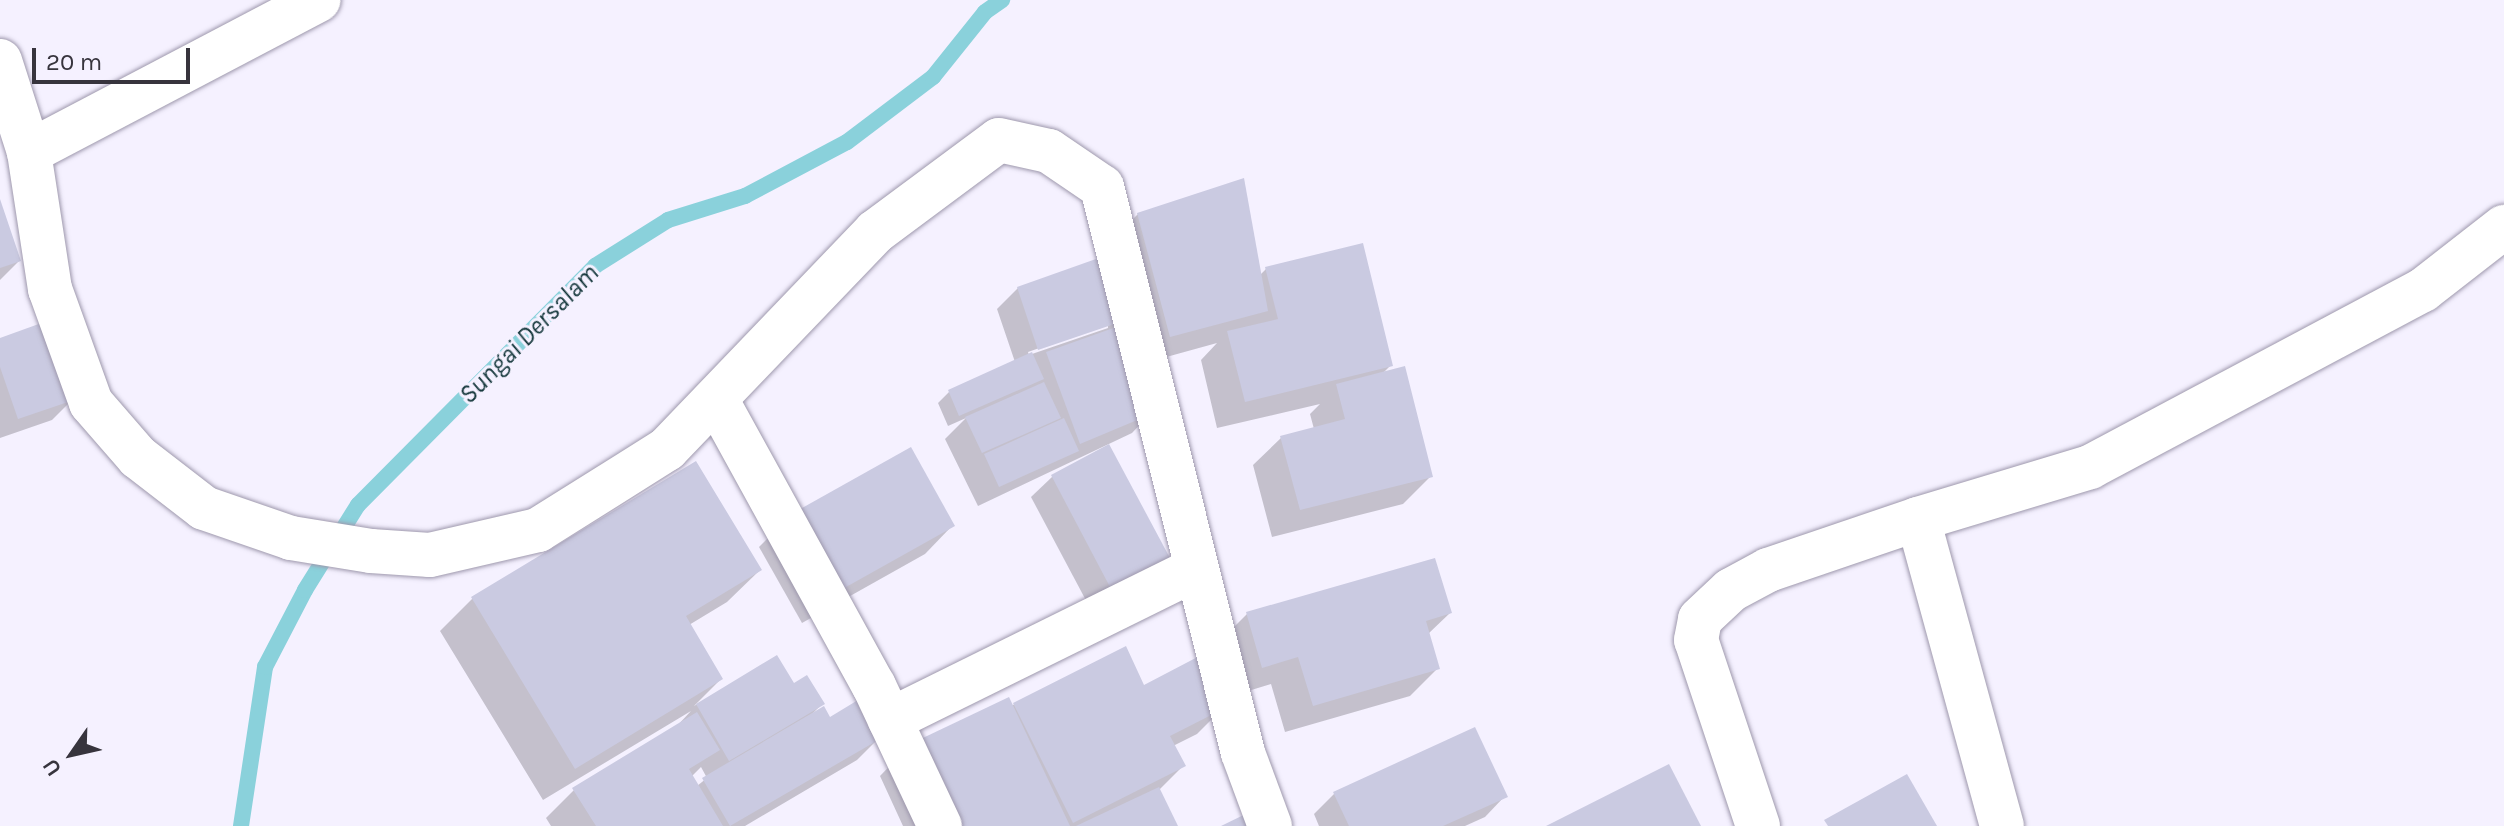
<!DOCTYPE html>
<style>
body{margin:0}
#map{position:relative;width:2504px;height:826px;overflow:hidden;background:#f5f1ff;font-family:Karla,sans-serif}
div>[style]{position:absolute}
.shadow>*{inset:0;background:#0003}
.stream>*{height:16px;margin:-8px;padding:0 8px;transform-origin:8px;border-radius:8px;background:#8ad1db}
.building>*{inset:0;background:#cacae1}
.roads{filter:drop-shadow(0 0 2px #9e98ad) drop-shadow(0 0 2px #9e98ad)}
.minor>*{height:44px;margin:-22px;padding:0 22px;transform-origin:22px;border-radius:22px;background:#fff}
span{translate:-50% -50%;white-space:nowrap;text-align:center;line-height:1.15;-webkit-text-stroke:6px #f5f1ff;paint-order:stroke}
.water-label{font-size:26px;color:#13363a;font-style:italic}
.north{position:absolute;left:32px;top:714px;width:80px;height:80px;-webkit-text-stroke:6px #f5f1ff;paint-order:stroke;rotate:236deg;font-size:22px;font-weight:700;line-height:32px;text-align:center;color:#37343d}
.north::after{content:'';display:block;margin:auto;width:28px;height:36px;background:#37343d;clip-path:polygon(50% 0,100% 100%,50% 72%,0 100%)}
.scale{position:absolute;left:32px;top:48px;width:158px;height:36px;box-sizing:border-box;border:4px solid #37343d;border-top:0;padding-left:10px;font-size:24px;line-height:28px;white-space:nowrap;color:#37343d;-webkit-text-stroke:6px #f5f1ff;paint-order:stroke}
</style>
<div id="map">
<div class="shadow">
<i style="clip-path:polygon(0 206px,19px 261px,0 280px)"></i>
<i style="clip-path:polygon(evenodd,1138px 214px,1260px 275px,1266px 269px,1391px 365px,1382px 374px,1431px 476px,1403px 504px,1272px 537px,1253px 465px,1281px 438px,1314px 429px,1310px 414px,1320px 404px,1217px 428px,1201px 360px,1217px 343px,1141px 364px,1152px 412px,1132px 433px,978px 506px,945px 439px,966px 418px,948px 426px,938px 403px,949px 392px,1015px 362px,997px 309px,1018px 288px,1109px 257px,1110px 242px,1138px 214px,1108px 324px,1108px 328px,1029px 355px,1028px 352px,1108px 324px)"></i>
<i style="clip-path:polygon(0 340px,72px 400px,52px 420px,0 438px)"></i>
<i style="clip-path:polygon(1108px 446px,1175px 572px,1098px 623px,1031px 497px,1052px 477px)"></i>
<i style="clip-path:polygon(787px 519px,952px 526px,925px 554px,802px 623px,759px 547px)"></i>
<i style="clip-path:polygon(evenodd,760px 570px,727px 602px,689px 625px,721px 679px,694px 706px,776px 658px,793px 686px,822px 704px,811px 715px,878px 739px,857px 760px,745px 826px,551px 826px,546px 818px,574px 790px,675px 728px,691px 711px,543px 800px,440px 631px,472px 599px,760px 570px,701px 767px,707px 778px,697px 786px,691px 777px,701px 767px)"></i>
<i style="clip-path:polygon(1450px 613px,1428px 634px,1438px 668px,1410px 696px,1285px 732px,1271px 684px,1235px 695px,1219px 642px,1247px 614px)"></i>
<i style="clip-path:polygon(1125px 649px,1144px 688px,1225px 706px,1197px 734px,1173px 746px,1183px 766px,1159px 790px,1176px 826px,903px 826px,880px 776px,907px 748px,1011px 706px)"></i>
<i style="clip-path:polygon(1334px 794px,1505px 796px,1485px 817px,1465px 826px,1319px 826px,1314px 814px)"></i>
</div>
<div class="stream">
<i style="left:241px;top:826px;width:161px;rotate:-81.4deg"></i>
<i style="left:265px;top:667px;width:87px;rotate:-62.5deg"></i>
<i style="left:305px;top:590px;width:100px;rotate:-58.1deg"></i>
<i style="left:358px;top:505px;width:337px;rotate:-45.2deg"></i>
<i style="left:595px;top:266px;width:86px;rotate:-32.2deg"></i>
<i style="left:668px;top:220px;width:81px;rotate:-17.3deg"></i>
<i style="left:745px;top:196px;width:115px;rotate:-27.9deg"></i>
<i style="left:847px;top:142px;width:108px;rotate:-37.1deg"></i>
<i style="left:933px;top:77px;width:83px;rotate:-51.3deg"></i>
<i style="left:985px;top:12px;width:21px;rotate:-35deg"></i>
</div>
<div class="building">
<i style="clip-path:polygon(1244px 178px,1268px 311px,1170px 337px,1137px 213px)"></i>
<i style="clip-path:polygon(0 199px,21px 261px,0 268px)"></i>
<i style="clip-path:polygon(1363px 243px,1393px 366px,1245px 402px,1227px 331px,1278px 319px,1265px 267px)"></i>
<i style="clip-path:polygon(1110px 254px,1132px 318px,1038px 350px,1017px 287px)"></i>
<i style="clip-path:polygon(47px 321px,74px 400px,18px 419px,0 367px,0 338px)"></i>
<i style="clip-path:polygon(1133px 321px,1154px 413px,1080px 444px,1046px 352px)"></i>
<i style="clip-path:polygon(1032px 352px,1044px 379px,959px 416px,948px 390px)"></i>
<i style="clip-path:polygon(1405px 366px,1433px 477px,1300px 510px,1280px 436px,1345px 419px,1336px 384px)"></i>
<i style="clip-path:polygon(1044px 382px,1061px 418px,982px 453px,965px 417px)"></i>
<i style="clip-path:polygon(1064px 418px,1079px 451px,999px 487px,984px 454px)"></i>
<i style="clip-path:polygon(1109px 444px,1178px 573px,1119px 604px,1051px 475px)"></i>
<i style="clip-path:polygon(911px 447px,955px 526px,830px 596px,786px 517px)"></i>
<i style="clip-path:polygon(696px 461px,762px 570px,686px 616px,723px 679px,575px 769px,471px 597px)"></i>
<i style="clip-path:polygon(1435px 558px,1452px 613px,1426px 621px,1440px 669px,1313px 706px,1298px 657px,1262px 668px,1246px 612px)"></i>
<i style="clip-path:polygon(1126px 646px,1144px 685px,1209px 651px,1227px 707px,1170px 736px,1186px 766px,1073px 823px,1013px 703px)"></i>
<i style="clip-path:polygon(777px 655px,794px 683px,807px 675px,825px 704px,729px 761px,696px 704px)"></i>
<i style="clip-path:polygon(1009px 697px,1070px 826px,944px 826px,906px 746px)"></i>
<i style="clip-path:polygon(858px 700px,880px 739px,730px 826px,702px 778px,824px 706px,830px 717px)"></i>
<i style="clip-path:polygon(697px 712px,720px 750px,689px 769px,723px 826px,596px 826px,572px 788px)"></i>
<i style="clip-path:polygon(1475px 727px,1508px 797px,1443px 826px,1349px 826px,1333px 792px)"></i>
<i style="clip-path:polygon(1669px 764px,1701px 826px,1546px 826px)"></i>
<i style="clip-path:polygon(1907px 774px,1937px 826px,1828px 826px,1824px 820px)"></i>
<i style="clip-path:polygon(1159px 787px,1178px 826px,1076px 826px)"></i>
<i style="clip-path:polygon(1258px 808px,1265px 826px,1221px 826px)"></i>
</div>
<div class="roads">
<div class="minor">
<i style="left:0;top:61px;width:96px;rotate:72.3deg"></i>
<i style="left:29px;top:152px;width:139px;rotate:81.3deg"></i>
<i style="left:50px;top:289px;width:121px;rotate:70.2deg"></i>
<i style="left:91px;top:403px;width:72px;rotate:49deg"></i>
<i style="left:138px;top:457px;width:83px;rotate:37.7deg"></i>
<i style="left:204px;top:508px;width:92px;rotate:19deg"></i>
<i style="left:291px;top:538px;width:81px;rotate:9.2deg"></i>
<i style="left:371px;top:551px;width:59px;rotate:3.9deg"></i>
<i style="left:430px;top:555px;width:111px;rotate:-13deg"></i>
<i style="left:538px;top:530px;width:152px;rotate:-32.1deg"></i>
<i style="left:667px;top:449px;width:301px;rotate:-46.2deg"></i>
<i style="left:875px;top:232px;width:154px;rotate:-36.6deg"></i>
<i style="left:999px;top:140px;width:51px;rotate:12.4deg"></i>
<i style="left:1049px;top:151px;width:64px;rotate:34.2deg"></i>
<i style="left:1102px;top:187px;width:583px;rotate:76.01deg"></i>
<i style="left:1243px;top:753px;width:78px;rotate:69.7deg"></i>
<i style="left:29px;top:152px;width:327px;rotate:-27.7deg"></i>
<i style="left:716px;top:399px;width:328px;rotate:61.2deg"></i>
<i style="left:874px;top:686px;width:155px;rotate:64.8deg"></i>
<i style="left:890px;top:720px;width:341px;rotate:-26.3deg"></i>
<i style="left:1758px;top:826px;width:196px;rotate:-108.4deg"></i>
<i style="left:1696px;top:640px;width:21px;rotate:-79deg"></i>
<i style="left:1700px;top:619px;width:42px;rotate:-43.1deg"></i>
<i style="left:1731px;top:590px;width:42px;rotate:-28.4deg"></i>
<i style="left:1768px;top:570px;width:158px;rotate:-18.8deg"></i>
<i style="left:2002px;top:826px;width:318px;rotate:-105.3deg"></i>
<i style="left:1918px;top:519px;width:180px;rotate:-16.8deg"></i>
<i style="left:2090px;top:467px;width:377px;rotate:-28deg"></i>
<i style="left:2423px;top:290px;width:103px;rotate:-37.9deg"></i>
</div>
</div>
<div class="water-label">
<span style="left:529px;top:334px;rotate:-45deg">Sungai Dersalam</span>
</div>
<div class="north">U</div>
<div class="scale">20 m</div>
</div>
